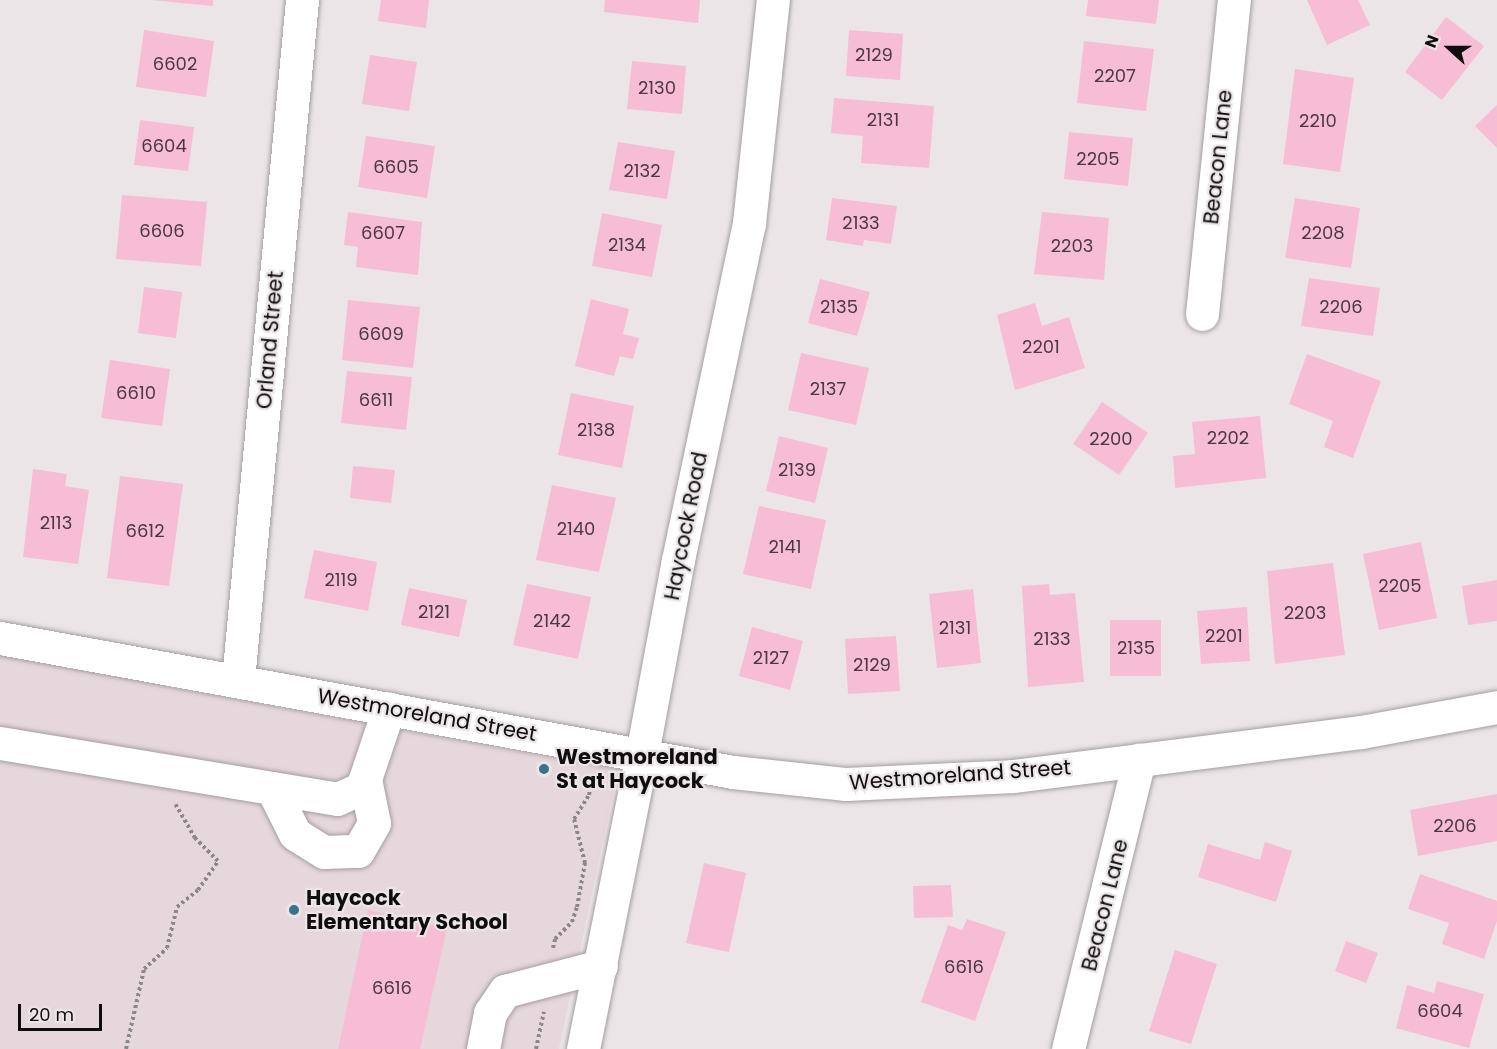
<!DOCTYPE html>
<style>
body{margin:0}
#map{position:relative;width:1497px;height:1049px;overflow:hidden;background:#ebe5e7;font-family:Poppins,sans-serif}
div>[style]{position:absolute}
.built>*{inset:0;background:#e6d7dd}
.building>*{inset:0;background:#f7bdd4}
.path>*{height:4px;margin-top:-2px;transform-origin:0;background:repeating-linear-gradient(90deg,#8c8889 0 3px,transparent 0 6px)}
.roads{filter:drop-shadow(0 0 2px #a59ea1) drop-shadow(0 0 2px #a59ea1)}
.minor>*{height:33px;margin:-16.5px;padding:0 16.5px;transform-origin:16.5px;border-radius:16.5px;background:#fff}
.major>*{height:33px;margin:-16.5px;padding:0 16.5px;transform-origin:16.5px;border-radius:16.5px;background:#fff}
.dots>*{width:16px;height:16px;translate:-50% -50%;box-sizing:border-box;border:3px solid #ebe5e7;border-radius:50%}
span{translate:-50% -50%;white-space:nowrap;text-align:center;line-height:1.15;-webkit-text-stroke:4.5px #ebe5e7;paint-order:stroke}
.number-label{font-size:18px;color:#493940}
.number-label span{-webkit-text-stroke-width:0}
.street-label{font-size:21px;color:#0f0d0e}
.poi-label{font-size:21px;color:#0f0d0e;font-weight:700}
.left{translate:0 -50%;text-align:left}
.north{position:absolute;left:1419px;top:18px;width:60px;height:60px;-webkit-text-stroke:4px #ebe5e7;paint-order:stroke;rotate:291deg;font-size:16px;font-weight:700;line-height:24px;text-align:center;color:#0f0d0e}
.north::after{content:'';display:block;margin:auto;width:21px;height:27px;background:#0f0d0e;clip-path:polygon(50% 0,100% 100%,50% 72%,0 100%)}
.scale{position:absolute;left:18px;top:1004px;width:84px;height:27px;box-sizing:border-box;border:3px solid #0f0d0e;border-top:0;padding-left:8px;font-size:18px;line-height:21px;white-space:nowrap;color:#0f0d0e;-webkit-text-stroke:4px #ebe5e7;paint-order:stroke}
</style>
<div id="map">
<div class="built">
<i style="clip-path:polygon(0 655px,618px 771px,559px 1049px,0 1049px)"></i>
</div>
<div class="building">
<i style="clip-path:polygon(151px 0,213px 0,213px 6px)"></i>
<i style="clip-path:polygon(381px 0,429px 0,426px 28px,378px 21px)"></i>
<i style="clip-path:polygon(605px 0,700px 0,698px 23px,604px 12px)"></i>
<i style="clip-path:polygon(1088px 0,1159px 0,1156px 24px,1086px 16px)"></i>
<i style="clip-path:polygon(1307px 0,1358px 0,1370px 25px,1327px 45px)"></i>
<i style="clip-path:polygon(1446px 17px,1484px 46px,1442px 100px,1405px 72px)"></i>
<i style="clip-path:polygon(144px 30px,214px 41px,206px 97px,136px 87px)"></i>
<i style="clip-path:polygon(849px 30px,903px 34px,900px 80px,846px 76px)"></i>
<i style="clip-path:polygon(1084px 41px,1154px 49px,1146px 111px,1077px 103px)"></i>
<i style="clip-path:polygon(370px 55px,417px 62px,409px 111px,362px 104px)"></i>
<i style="clip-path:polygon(632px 61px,686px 66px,682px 114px,627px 109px)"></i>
<i style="clip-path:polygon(1295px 69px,1354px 78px,1340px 172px,1283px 164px)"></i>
<i style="clip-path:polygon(834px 98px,934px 106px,929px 168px,861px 163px,863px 136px,831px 133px)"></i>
<i style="clip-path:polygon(1497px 105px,1497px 148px,1475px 126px)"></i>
<i style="clip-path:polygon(140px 120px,194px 127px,188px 171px,134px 165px)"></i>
<i style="clip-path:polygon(1069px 132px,1133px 138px,1128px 186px,1064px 179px)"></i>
<i style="clip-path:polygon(366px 136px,435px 146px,427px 198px,358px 187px)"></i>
<i style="clip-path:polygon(618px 142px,675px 151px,667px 199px,609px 190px)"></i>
<i style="clip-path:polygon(122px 195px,207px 202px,201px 266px,116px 259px)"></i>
<i style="clip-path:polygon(832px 198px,897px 206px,891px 244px,864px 240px,863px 246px,826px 240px)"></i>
<i style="clip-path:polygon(1295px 198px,1360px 208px,1351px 268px,1285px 258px)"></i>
<i style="clip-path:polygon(348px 212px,422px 222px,418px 275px,356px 267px,358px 247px,344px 245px)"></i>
<i style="clip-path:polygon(1042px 212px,1109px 218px,1104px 280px,1034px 274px)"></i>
<i style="clip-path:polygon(602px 213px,662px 225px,652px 277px,592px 266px)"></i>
<i style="clip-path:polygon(1309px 278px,1380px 288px,1373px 336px,1301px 326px)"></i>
<i style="clip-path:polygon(820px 279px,870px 292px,857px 336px,808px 323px)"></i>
<i style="clip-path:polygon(144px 287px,182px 292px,176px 338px,138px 333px)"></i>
<i style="clip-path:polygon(591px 299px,629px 309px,623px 334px,639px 338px,633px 359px,620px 356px,614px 376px,575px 366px)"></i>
<i style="clip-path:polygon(348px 300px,420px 307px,413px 368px,342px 360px)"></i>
<i style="clip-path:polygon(1035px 303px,1042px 326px,1069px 317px,1085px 368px,1015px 390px,997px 315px)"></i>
<i style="clip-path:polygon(801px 353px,869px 368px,856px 425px,788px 410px)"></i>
<i style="clip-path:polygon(1307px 354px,1381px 381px,1353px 458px,1324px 447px,1333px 421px,1289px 404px)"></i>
<i style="clip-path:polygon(110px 360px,170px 369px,162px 426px,101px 418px)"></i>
<i style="clip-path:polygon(347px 371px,412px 377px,406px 430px,341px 423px)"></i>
<i style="clip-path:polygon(571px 393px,634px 406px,622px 468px,558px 455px)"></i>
<i style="clip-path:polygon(1102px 402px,1148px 433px,1119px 475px,1073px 444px)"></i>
<i style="clip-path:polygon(1260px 416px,1266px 478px,1175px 488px,1173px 456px,1195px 454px,1192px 422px)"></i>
<i style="clip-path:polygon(779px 436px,828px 448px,815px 503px,766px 491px)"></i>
<i style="clip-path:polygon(353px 466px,395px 470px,391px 503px,350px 498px)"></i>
<i style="clip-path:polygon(33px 469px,67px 474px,65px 486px,89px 490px,78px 564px,23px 557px)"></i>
<i style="clip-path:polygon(120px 476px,183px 484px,169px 586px,107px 578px)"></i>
<i style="clip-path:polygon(552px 485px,616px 498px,599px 572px,536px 560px)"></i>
<i style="clip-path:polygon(759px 506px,826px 520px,811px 589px,743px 574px)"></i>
<i style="clip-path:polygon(1421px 542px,1437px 618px,1379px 630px,1363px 554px)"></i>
<i style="clip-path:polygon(314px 550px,377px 562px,368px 611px,304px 598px)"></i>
<i style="clip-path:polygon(1333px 563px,1345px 655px,1275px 664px,1267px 571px)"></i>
<i style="clip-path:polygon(1497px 580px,1497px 621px,1468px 625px,1462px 586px)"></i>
<i style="clip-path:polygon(527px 584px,591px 597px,578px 659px,513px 645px)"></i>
<i style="clip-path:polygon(1049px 584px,1050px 595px,1075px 593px,1084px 682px,1028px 687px,1022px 586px)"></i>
<i style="clip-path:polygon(409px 588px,467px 600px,459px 637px,401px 625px)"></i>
<i style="clip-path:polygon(973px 589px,981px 663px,937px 668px,929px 594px)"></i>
<i style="clip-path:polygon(1247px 607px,1250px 661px,1201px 664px,1197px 611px)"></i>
<i style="clip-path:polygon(1110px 620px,1161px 620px,1161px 676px,1110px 676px)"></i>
<i style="clip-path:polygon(752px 627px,803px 641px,790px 690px,739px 676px)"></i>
<i style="clip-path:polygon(896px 636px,900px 691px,848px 694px,845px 639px)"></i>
<i style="clip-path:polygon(1497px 794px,1497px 841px,1418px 856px,1410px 810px)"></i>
<i style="clip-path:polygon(1265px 842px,1292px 851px,1276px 902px,1198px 877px,1208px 844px,1260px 860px)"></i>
<i style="clip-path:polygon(704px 863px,746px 873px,729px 952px,686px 943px)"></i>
<i style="clip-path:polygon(1420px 874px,1497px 901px,1497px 921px,1484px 959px,1442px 944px,1449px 923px,1408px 909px)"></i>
<i style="clip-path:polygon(951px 885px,953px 917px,914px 918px,913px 886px)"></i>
<i style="clip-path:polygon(368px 910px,447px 928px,420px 1049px,338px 1049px)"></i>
<i style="clip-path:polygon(967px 919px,1006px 932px,975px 1021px,921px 1002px,948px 925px,962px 930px)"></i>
<i style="clip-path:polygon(1346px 941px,1378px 953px,1366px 983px,1335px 971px)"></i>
<i style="clip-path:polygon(1175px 950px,1217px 964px,1191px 1044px,1149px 1031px)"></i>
<i style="clip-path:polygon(1437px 981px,1484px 994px,1469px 1048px,1396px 1028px,1407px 985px,1434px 993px)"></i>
</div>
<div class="path">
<i style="left:553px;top:948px;width:9px;rotate:-77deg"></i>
<i style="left:555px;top:939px;width:24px;rotate:-45deg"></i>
<i style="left:572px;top:922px;width:16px;rotate:-72deg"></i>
<i style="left:577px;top:907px;width:45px;rotate:-79.7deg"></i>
<i style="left:585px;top:863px;width:45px;rotate:-104deg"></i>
<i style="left:574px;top:819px;width:28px;rotate:-58deg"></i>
<i style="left:589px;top:795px;width:19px;rotate:-81deg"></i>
<i style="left:126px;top:1049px;width:82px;rotate:-77.3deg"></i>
<i style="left:144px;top:969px;width:31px;rotate:-42deg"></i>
<i style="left:167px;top:948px;width:42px;rotate:-76.3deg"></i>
<i style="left:177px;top:907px;width:27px;rotate:-39deg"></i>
<i style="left:198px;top:890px;width:35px;rotate:-55deg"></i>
<i style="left:218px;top:861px;width:33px;rotate:-135deg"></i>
<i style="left:195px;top:838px;width:39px;rotate:-120deg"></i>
<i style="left:536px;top:1049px;width:38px;rotate:-78deg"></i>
</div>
<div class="roads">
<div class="minor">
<i style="left:1202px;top:314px;width:316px;rotate:-84.2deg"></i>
<i style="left:238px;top:680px;width:683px;rotate:-84.62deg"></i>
<i style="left:0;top:743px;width:342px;rotate:9.4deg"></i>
<i style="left:337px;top:799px;width:27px;rotate:-24deg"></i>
<i style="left:362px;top:788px;width:84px;rotate:-71.4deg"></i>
<i style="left:642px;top:754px;width:197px;rotate:-79.5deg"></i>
<i style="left:678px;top:560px;width:344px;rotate:-78.1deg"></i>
<i style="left:749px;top:223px;width:224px;rotate:-83.9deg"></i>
<i style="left:272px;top:788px;width:51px;rotate:63.4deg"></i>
<i style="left:295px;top:834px;width:34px;rotate:32deg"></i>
<i style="left:324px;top:852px;width:34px;rotate:-2deg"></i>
<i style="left:358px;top:851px;width:32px;rotate:-60deg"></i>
<i style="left:374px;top:823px;width:45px;rotate:-101.6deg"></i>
<i style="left:483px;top:1049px;width:37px;rotate:-79deg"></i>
<i style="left:490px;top:1013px;width:27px;rotate:-56deg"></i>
<i style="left:505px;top:991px;width:99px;rotate:-14.6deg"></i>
<i style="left:1068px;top:1049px;width:298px;rotate:-76.2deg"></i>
</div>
<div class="major">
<i style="left:0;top:638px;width:745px;rotate:10.36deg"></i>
<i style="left:733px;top:772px;width:114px;rotate:6.1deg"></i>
<i style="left:846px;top:784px;width:167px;rotate:-2.7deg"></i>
<i style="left:1013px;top:776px;width:351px;rotate:-7.2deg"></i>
<i style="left:1361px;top:732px;width:138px;rotate:-10.4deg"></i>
<i style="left:583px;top:1049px;width:301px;rotate:-78.7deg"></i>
</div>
</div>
<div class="dots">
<i style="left:544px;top:769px;background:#39738c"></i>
<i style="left:294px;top:910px;background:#39738c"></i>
</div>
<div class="number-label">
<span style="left:874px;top:55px">2129</span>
<span style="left:175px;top:64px">6602</span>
<span style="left:1115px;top:76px">2207</span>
<span style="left:657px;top:88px">2130</span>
<span style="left:883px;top:120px">2131</span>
<span style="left:1318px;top:121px">2210</span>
<span style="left:164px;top:146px">6604</span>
<span style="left:1098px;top:159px">2205</span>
<span style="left:396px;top:167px">6605</span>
<span style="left:642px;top:171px">2132</span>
<span style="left:861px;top:223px">2133</span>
<span style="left:162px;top:231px">6606</span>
<span style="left:383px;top:233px">6607</span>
<span style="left:1323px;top:233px">2208</span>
<span style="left:627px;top:245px">2134</span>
<span style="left:1072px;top:246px">2203</span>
<span style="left:839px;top:307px">2135</span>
<span style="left:1341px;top:307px">2206</span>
<span style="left:381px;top:334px">6609</span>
<span style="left:1041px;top:347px">2201</span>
<span style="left:828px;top:389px">2137</span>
<span style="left:136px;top:393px">6610</span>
<span style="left:376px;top:400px">6611</span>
<span style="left:596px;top:430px">2138</span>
<span style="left:1228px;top:438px">2202</span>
<span style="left:1111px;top:439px">2200</span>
<span style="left:797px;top:470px">2139</span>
<span style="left:56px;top:523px">2113</span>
<span style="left:576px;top:529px">2140</span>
<span style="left:145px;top:531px">6612</span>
<span style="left:785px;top:547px">2141</span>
<span style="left:341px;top:580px">2119</span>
<span style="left:1400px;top:586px">2205</span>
<span style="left:434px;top:612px">2121</span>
<span style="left:1305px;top:613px">2203</span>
<span style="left:552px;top:621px">2142</span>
<span style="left:955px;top:628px">2131</span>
<span style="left:1224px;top:636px">2201</span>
<span style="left:1052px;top:639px">2133</span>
<span style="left:1136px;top:648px">2135</span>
<span style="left:771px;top:658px">2127</span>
<span style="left:872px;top:665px">2129</span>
<span style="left:1455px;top:826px">2206</span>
<span style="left:964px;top:967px">6616</span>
<span style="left:392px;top:988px">6616</span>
<span style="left:1440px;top:1011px">6604</span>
</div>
<div class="street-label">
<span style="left:1218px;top:157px;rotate:-84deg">Beacon Lane</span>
<span style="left:270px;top:340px;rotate:-85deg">Orland Street</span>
<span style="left:686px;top:526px;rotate:-79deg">Haycock Road</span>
<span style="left:427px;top:715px;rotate:10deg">Westmoreland Street</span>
<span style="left:960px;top:775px;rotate:-4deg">Westmoreland Street</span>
<span style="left:1105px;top:905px;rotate:-76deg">Beacon Lane</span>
</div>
<div class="poi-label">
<span class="left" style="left:556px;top:769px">Westmoreland<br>St at Haycock</span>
<span class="left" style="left:306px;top:910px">Haycock<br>Elementary School</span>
</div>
<div class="north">N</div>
<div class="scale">20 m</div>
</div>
